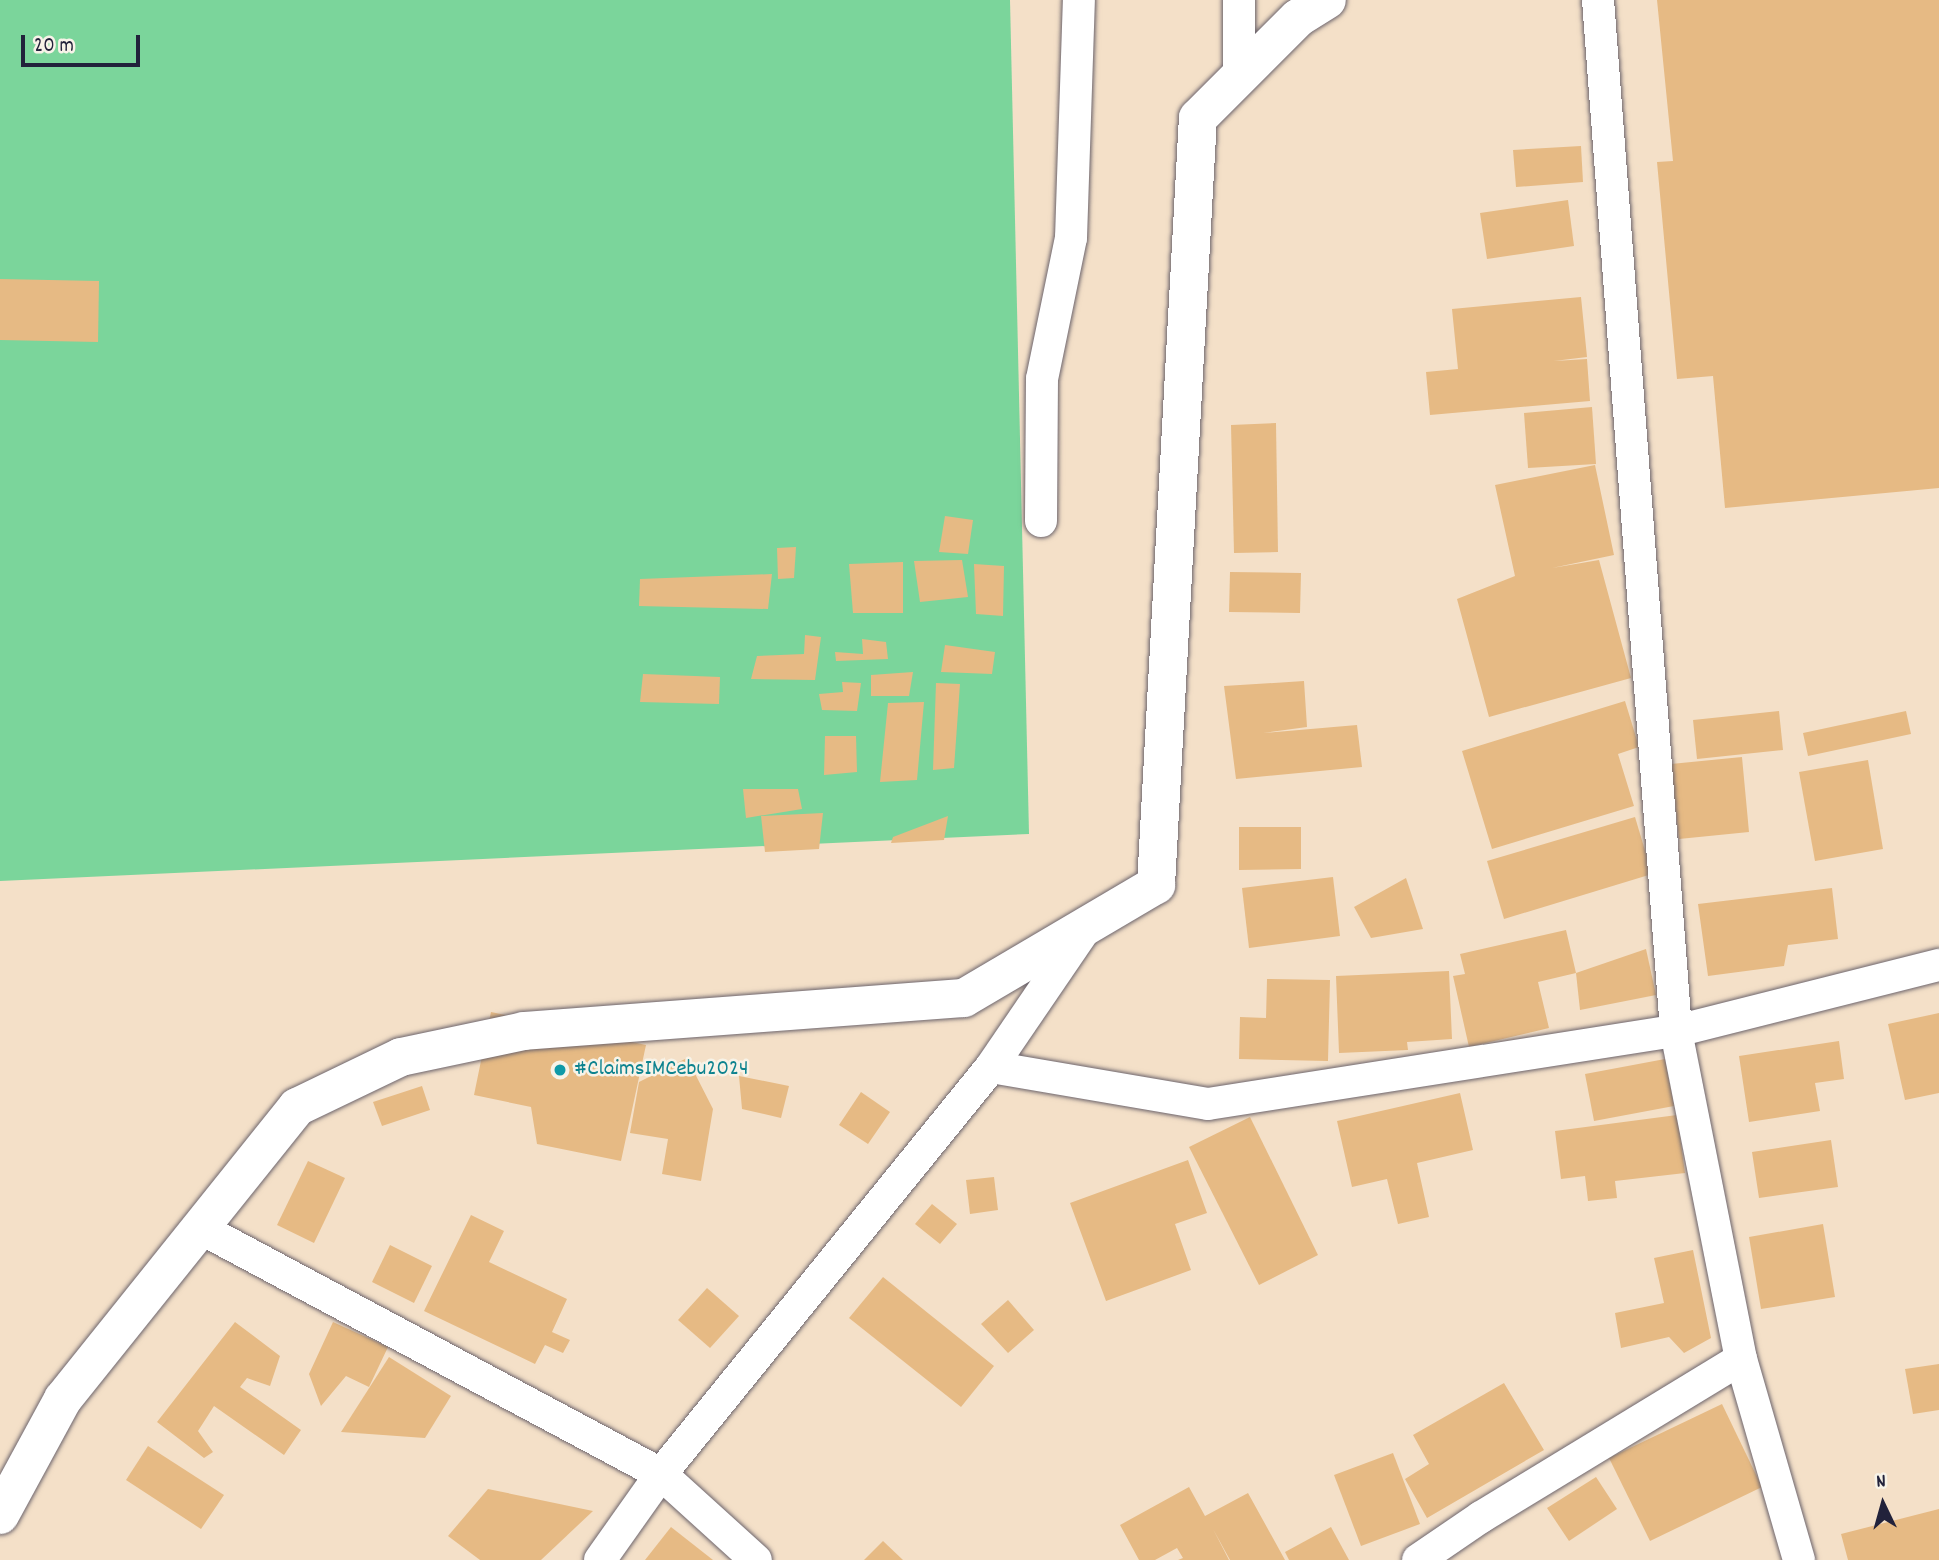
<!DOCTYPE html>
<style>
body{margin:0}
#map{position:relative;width:1939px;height:1560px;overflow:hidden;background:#f4e0c8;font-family:Dekko,sans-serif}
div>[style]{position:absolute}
.green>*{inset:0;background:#7bd59b}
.building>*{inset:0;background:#e6ba84}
.roads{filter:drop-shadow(0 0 2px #6c646c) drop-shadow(0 0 2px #6c646c)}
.street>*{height:32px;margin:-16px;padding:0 16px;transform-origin:16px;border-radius:16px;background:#fff}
.secondary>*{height:38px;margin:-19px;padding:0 19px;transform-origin:19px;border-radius:19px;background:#fff}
.dots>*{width:19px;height:19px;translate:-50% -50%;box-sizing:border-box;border:4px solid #f7f3e8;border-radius:50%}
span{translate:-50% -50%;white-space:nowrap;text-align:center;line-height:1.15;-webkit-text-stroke:5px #f7f3e8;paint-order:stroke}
.culture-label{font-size:23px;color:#0d838f}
.left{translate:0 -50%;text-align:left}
.north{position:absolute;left:1848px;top:1469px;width:70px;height:70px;-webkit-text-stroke:5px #f7f3e8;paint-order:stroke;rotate:355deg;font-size:19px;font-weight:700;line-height:28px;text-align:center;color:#22223b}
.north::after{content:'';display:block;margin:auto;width:24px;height:32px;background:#22223b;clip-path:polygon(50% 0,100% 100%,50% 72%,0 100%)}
.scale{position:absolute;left:21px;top:35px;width:119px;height:32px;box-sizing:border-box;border:4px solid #22223b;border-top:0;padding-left:9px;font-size:21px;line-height:24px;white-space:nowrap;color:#22223b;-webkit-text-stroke:5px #f7f3e8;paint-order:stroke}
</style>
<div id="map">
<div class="green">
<i style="clip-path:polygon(0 0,1010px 0,1029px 834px,0 881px)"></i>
</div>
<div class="building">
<i style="clip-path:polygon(1657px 0,1939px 0,1939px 488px,1725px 508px,1713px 376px,1677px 379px,1657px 162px,1673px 161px)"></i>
<i style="clip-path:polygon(1581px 146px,1583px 182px,1516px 187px,1513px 150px)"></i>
<i style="clip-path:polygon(1568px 200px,1574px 246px,1487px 259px,1480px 213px)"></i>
<i style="clip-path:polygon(0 279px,99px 281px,98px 342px,0 340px)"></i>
<i style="clip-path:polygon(1581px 297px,1587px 357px,1554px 361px,1587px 359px,1590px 401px,1430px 415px,1426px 372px,1458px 369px,1452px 309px)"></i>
<i style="clip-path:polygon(1592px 407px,1596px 464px,1528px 468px,1524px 413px)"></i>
<i style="clip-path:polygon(1276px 423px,1278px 552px,1234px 553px,1231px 425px)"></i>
<i style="clip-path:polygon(1595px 465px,1614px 555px,1552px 568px,1599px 560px,1631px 678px,1489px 717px,1457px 599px,1515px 576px,1495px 485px)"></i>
<i style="clip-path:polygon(945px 516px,973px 520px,968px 554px,939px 552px)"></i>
<i style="clip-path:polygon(796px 547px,794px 578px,778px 579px,777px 548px)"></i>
<i style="clip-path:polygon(962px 560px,968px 597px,920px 602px,914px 561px)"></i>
<i style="clip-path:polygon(903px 562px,903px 613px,853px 613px,849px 564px)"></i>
<i style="clip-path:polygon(974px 564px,1004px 566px,1003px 616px,976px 614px)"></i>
<i style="clip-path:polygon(1230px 572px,1301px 573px,1300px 613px,1229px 612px)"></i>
<i style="clip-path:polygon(772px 574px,768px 609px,639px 606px,640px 579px)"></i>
<i style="clip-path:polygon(805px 635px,821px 637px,815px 680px,751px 679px,757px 656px,804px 654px)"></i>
<i style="clip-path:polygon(862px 639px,886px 642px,888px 659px,836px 661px,835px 652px,863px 654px)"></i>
<i style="clip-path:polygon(945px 645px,995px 652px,992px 674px,941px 672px)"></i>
<i style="clip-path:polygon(913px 672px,909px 696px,871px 696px,871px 675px)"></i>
<i style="clip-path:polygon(643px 674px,720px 677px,719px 704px,640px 702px)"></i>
<i style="clip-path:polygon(1304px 681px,1307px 727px,1263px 733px,1357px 725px,1362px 767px,1236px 779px,1224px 686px)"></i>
<i style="clip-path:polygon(842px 682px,861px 683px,857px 711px,822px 710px,819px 694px,843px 692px)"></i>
<i style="clip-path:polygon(936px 683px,960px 684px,954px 768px,933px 770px)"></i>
<i style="clip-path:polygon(1625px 701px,1639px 747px,1618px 754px,1634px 806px,1492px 849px,1462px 751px)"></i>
<i style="clip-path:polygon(924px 702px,917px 780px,880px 782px,888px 703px)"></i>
<i style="clip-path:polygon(1779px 711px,1783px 750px,1697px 759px,1693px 720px)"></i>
<i style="clip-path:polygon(1906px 711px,1911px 734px,1808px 756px,1803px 733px)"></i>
<i style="clip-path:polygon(825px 736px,856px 736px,857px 772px,824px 775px)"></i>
<i style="clip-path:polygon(1742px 757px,1749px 832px,1679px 839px,1671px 764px)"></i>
<i style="clip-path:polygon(1868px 760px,1883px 849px,1815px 861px,1799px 772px)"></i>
<i style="clip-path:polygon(743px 789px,798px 789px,802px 809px,746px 818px)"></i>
<i style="clip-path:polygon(823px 813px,819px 849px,765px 852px,761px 816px)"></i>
<i style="clip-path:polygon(948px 816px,944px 840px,891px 843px,893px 837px)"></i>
<i style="clip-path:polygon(1635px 817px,1652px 874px,1504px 919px,1487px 861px)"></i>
<i style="clip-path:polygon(1239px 827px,1301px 827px,1301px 869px,1239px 870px)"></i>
<i style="clip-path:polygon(1333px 877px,1340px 936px,1249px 948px,1242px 888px)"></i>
<i style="clip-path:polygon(1406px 878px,1423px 929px,1371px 938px,1354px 907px)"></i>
<i style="clip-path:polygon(1832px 888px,1838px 939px,1788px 945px,1784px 966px,1708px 976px,1698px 904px)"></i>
<i style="clip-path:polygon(1566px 930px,1576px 973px,1538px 982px,1549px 1028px,1469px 1047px,1453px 976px,1465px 974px,1460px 954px)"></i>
<i style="clip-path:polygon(1646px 949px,1656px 995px,1580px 1010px,1576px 973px)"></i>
<i style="clip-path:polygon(1449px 971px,1452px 1039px,1407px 1042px,1408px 1050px,1339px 1053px,1336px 976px)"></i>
<i style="clip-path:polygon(1267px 979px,1330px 980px,1328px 1061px,1239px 1059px,1240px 1017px,1266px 1018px)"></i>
<i style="clip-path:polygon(491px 1012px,646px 1045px,621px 1161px,537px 1144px,531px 1107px,474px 1095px)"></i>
<i style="clip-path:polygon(1939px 1013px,1939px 1093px,1905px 1100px,1888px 1024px)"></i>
<i style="clip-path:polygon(1839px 1041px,1844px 1079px,1815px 1083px,1820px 1111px,1749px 1122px,1739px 1056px)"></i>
<i style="clip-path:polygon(687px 1058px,713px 1109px,701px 1181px,662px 1174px,668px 1139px,630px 1133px,639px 1082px)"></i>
<i style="clip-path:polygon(1665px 1059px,1674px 1106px,1594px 1121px,1585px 1074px)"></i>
<i style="clip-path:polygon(739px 1076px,789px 1086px,781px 1118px,742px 1109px)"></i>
<i style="clip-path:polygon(422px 1086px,430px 1110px,382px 1126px,373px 1102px)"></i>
<i style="clip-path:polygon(861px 1092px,890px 1112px,868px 1144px,839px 1125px)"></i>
<i style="clip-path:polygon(1460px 1093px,1473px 1150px,1417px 1163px,1429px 1217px,1398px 1224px,1387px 1179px,1352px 1187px,1337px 1121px)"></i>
<i style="clip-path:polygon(1677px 1115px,1685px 1173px,1615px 1181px,1617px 1198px,1588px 1201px,1585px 1176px,1561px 1179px,1555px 1131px)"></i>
<i style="clip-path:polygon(1250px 1117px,1318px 1255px,1259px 1285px,1189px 1147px)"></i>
<i style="clip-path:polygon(1831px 1140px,1838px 1187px,1759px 1198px,1752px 1152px)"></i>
<i style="clip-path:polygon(1188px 1160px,1207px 1213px,1175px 1224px,1191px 1270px,1106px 1301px,1070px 1203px)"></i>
<i style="clip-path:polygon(308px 1161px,345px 1178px,314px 1243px,277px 1225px)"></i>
<i style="clip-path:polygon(994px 1177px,998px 1210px,970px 1214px,966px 1180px)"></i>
<i style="clip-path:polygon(932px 1204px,957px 1224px,940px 1244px,915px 1224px)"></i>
<i style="clip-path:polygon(471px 1215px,504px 1231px,489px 1262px,567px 1299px,552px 1332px,570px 1340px,563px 1353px,545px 1345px,535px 1364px,424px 1311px)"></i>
<i style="clip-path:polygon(1823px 1224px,1835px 1297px,1761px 1309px,1749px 1237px)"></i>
<i style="clip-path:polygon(390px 1245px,432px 1266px,414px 1303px,372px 1282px)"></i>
<i style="clip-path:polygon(1693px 1250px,1711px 1338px,1684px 1353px,1669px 1337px,1621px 1348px,1615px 1313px,1664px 1303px,1654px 1258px)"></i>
<i style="clip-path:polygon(883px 1277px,994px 1366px,961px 1407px,849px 1318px)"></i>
<i style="clip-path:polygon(707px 1288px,739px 1316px,710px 1348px,678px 1320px)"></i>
<i style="clip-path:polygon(1008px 1300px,1034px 1330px,1008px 1353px,981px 1324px)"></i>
<i style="clip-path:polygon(235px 1322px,280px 1356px,270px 1386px,247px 1378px,240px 1387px,301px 1430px,284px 1455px,214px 1406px,198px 1431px,213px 1452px,204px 1458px,157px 1422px)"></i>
<i style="clip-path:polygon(333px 1322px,388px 1347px,369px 1387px,346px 1376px,321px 1406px,309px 1374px)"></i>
<i style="clip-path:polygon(389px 1357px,451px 1396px,425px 1438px,341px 1432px)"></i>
<i style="clip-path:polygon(1939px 1364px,1939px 1410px,1913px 1414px,1905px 1369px)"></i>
<i style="clip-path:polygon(1504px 1383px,1544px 1450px,1427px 1518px,1405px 1479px,1429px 1464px,1413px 1435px)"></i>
<i style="clip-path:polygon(1722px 1404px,1762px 1487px,1650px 1541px,1609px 1458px)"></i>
<i style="clip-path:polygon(148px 1446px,224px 1495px,201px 1529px,126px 1480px)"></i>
<i style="clip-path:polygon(1393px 1453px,1420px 1524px,1361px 1546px,1334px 1475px)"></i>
<i style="clip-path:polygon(1596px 1477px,1617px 1509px,1569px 1541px,1547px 1508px)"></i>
<i style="clip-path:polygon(1189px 1487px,1205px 1516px,1248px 1493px,1285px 1560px,1230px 1560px,1213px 1529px,1229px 1560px,1178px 1560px,1183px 1558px,1177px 1548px,1155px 1560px,1139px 1560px,1120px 1525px)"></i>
<i style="clip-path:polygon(488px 1489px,593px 1511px,541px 1560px,480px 1560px,448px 1536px)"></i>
<i style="clip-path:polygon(1939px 1509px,1939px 1560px,1848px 1560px,1841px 1534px)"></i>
<i style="clip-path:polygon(671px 1527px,713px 1560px,645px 1560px)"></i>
<i style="clip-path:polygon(1331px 1527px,1349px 1560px,1289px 1560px,1285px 1552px)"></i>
<i style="clip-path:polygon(883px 1541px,903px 1560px,864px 1560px)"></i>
</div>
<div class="roads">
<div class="street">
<i style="left:1239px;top:0;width:74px;rotate:90deg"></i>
<i style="left:1598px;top:0;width:1034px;rotate:85.67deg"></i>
<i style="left:1676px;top:1031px;width:334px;rotate:78.8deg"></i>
<i style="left:1741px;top:1359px;width:209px;rotate:73.9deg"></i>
<i style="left:1041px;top:521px;width:142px;rotate:-89.6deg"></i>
<i style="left:1042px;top:379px;width:144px;rotate:-78.4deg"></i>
<i style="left:1071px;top:238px;width:238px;rotate:-88.1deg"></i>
<i style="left:991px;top:1067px;width:220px;rotate:9.7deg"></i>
<i style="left:1208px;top:1104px;width:474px;rotate:-8.9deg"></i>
<i style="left:1676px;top:1031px;width:271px;rotate:-14.1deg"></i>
<i style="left:200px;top:1228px;width:523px;rotate:28.09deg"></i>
<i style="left:661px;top:1474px;width:128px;rotate:42.2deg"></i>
<i style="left:600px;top:1560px;width:105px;rotate:-54.7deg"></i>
<i style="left:661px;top:1474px;width:524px;rotate:-50.96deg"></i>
<i style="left:991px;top:1067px;width:167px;rotate:-55.7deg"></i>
<i style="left:1418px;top:1560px;width:76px;rotate:-34.3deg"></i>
<i style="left:1481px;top:1517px;width:304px;rotate:-31.3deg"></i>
</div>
<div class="secondary">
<i style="left:0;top:1515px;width:132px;rotate:-61.5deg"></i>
<i style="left:63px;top:1399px;width:374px;rotate:-51.3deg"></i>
<i style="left:297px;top:1107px;width:115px;rotate:-25.7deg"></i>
<i style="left:401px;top:1057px;width:126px;rotate:-11.9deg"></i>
<i style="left:524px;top:1031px;width:441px;rotate:-4.3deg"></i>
<i style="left:964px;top:998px;width:223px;rotate:-30.5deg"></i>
<i style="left:1156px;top:885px;width:768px;rotate:-86.87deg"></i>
<i style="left:1198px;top:118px;width:141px;rotate:-45deg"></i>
<i style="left:1298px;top:18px;width:34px;rotate:-32deg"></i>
</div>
</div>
<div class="dots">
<i style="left:560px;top:1070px;background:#0f9aa8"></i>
</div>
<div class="culture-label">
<span class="left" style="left:574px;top:1070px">#ClaimsIMCebu2024</span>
</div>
<div class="north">N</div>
<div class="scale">20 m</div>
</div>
